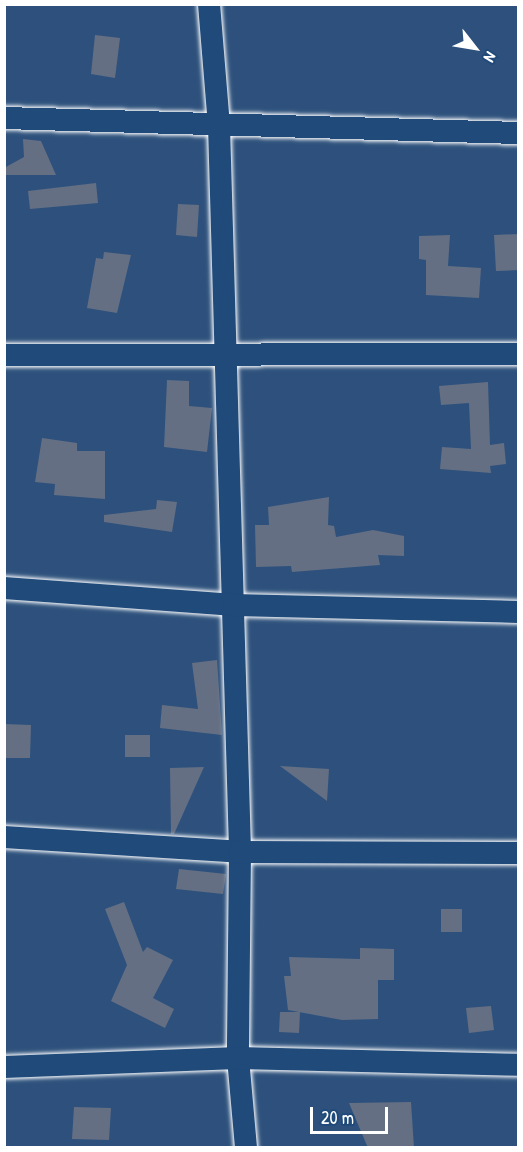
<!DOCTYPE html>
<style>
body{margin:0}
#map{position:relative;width:523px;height:1152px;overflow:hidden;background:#2d517c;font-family:"Patrick Hand",sans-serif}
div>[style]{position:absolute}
.building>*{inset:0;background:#646f84}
.roads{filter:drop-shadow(0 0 2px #fff) drop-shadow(0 0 2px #fff)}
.minor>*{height:22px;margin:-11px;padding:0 11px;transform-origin:11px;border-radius:11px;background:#1f4a7a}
span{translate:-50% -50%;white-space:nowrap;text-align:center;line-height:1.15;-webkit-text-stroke:6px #1f4a7a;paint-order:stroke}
.frame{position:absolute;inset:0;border:6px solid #fff;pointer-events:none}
.north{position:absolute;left:445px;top:18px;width:60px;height:60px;-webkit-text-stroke:4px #1f4a7a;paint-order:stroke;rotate:121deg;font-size:16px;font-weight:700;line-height:24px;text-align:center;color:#fff}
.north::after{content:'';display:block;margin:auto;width:21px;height:27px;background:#fff;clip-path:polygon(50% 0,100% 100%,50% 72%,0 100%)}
.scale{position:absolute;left:310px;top:1107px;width:78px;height:27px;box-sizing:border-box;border:3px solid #fff;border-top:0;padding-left:8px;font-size:18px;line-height:21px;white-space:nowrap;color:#fff;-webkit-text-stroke:4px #1f4a7a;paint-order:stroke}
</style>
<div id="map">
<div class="building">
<i style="clip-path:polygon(95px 35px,120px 38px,115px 78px,91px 74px)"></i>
<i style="clip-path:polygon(23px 139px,41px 141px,56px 175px,4px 175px,4px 168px,24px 157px)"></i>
<i style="clip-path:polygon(96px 183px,98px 203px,30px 209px,28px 191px)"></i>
<i style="clip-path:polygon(178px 204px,199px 205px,197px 237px,176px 235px)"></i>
<i style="clip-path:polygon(519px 234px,519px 270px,496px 271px,494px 235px)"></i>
<i style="clip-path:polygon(450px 235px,448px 266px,481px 268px,479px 298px,426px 295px,426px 260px,419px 259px,419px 236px)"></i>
<i style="clip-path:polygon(104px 252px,131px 255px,117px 313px,87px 308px,96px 258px,103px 259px)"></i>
<i style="clip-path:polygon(167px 380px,189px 381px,189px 406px,212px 408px,207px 452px,164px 447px)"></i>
<i style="clip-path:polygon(488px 382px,490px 445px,504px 443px,506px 464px,490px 466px,491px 473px,440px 469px,442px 447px,471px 449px,469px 403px,441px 405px,439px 386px)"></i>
<i style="clip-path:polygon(42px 438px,77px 443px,77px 451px,105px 451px,105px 499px,54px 495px,55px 484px,35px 482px)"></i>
<i style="clip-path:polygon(329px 497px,328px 525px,334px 526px,336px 537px,373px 530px,404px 536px,404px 556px,378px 555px,380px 565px,292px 572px,291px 566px,256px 567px,255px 525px,269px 525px,268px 507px)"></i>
<i style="clip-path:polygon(157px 500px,177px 502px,172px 532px,104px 522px,104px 515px,156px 509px)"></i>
<i style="clip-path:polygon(217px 660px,222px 735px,160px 728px,162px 705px,198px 709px,192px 663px)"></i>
<i style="clip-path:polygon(4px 724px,31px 725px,30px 758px,4px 758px)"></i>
<i style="clip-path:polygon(125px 735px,150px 735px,150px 757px,125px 757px)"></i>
<i style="clip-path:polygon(280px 766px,329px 769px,327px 801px)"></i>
<i style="clip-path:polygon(204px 767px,174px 834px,171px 834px,170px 768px)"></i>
<i style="clip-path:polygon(179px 869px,226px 874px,223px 894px,176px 889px)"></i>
<i style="clip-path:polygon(124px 902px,143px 952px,147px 947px,173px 960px,153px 998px,174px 1009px,165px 1028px,111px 1001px,127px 965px,105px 909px)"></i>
<i style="clip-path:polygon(441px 909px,462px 909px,462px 932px,441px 932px)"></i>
<i style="clip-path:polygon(360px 948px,394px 949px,394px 980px,378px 980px,378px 1019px,342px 1020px,288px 1010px,284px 976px,291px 976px,289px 957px,360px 959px)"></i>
<i style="clip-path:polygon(491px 1006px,494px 1030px,469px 1033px,466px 1008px)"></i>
<i style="clip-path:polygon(280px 1012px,300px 1012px,299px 1033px,279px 1032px)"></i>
<i style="clip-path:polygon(411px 1102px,414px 1148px,368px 1148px,349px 1103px)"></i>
<i style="clip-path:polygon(74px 1107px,111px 1108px,109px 1140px,72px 1139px)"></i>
</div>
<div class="roads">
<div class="minor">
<i style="left:209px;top:4px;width:122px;rotate:85.3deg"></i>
<i style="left:219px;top:126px;width:726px;rotate:88.34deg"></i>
<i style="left:240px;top:852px;width:206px;rotate:90.6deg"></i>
<i style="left:238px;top:1058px;width:90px;rotate:84.9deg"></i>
<i style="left:4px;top:118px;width:514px;rotate:1.67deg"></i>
<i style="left:4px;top:355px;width:514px;rotate:-0.11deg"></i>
<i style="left:4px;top:588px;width:231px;rotate:4.2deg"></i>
<i style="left:234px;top:605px;width:284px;rotate:1.4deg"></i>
<i style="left:4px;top:837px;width:236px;rotate:3.6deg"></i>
<i style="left:240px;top:852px;width:278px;rotate:0.2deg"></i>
<i style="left:4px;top:1067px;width:234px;rotate:-2.2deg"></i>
<i style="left:238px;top:1058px;width:280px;rotate:1.4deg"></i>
</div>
</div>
<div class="frame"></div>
<div class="north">N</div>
<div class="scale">20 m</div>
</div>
